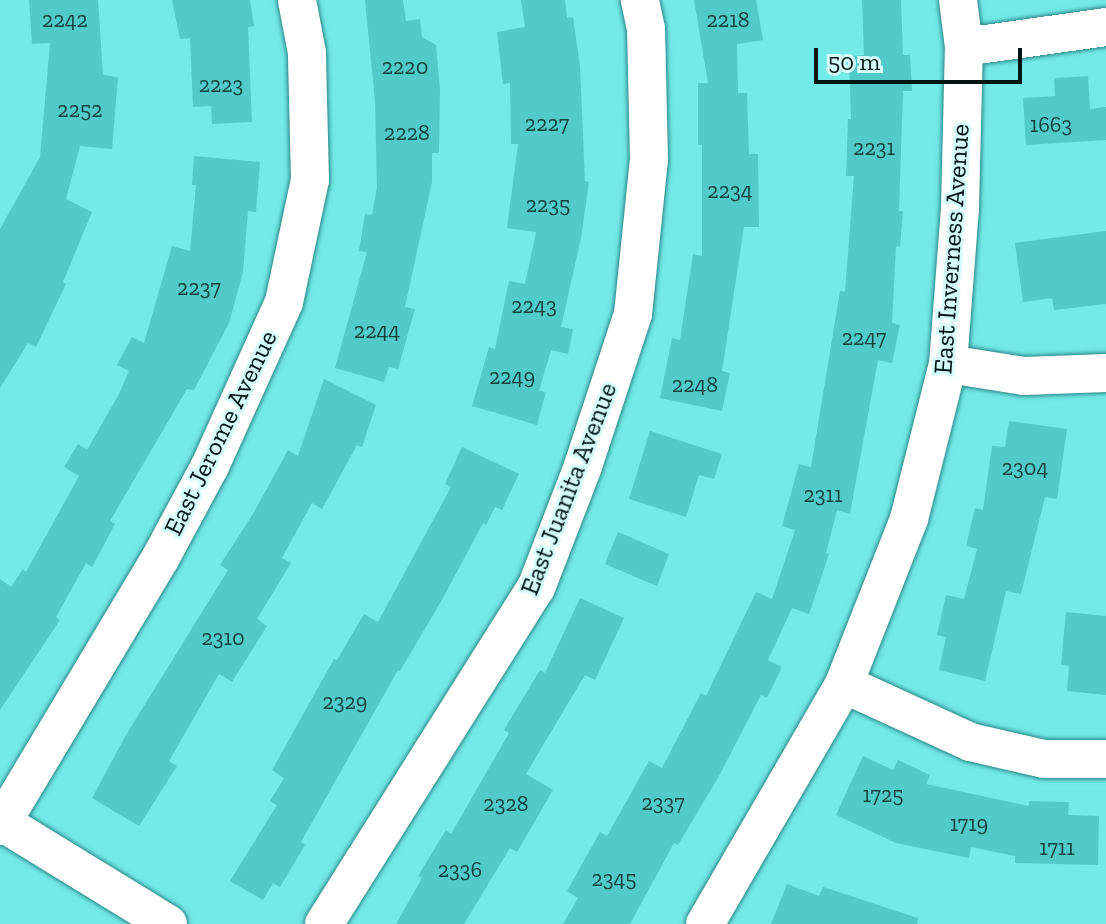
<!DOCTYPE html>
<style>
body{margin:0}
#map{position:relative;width:1106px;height:924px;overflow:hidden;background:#73e9e8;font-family:"Zilla Slab",serif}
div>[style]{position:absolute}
.building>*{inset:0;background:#51cac9}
.roads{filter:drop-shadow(0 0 2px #298887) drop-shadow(0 0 2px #298887)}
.minor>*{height:38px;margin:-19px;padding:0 19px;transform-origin:19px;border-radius:19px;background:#fff}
span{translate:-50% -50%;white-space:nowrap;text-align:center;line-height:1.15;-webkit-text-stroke:6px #d4fdfc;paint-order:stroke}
.number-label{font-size:22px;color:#144241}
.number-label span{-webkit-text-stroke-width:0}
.street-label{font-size:26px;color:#001414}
.scale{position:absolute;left:814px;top:48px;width:208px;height:36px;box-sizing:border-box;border:4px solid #001414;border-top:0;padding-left:10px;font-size:24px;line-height:28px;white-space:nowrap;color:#001414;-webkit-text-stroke:6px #d4fdfc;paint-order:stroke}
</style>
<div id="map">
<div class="building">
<i style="clip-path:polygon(29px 0,98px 0,103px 75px,118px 77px,112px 149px,80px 146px,66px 199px,92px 212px,63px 282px,66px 284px,36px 347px,28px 343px,0 388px,0 229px,40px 157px,50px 43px,32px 44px)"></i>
<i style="clip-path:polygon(172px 0,250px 0,254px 26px,248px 27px,252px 122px,212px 124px,211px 106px,193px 107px,190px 38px,180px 39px)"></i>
<i style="clip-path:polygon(365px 0,403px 0,406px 21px,420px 19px,422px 37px,436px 45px,440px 89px,439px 153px,432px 153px,432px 182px,405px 307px,415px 309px,398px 369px,389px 367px,384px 382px,335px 368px,367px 252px,359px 251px,365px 214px,372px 215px,377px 187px,375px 101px)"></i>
<i style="clip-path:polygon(521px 0,565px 0,567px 18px,573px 17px,580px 66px,585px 181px,589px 182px,581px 238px,561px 327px,573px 329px,568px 354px,551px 350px,539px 391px,546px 392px,537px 425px,472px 406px,489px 347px,495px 349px,509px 281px,525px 284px,536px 232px,507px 228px,518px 144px,511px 144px,510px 83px,503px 84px,497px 32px,525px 27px)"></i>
<i style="clip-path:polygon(694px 0,756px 0,763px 40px,737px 44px,738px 93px,747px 93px,749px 154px,758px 154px,759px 227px,744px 227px,722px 371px,730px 373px,722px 411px,660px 398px,672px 338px,680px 340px,693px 254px,702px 256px,702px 145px,698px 145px,698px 83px,708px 83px)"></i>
<i style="clip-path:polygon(862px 0,901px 0,903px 55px,910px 55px,912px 91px,903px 91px,899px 211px,903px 211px,900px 247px,896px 246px,892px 323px,900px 325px,892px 363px,878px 360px,850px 514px,837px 510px,826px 553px,829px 554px,809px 614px,792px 608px,768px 660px,782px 667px,767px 698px,761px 695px,719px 776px,678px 845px,674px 843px,630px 924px,563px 924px,578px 898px,567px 891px,600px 832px,607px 836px,649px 761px,662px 768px,701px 693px,706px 696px,756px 592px,772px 599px,795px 530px,782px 526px,799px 464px,811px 467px,840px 291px,845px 292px,854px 176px,846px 176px,848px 119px,851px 119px,849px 56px,864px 55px)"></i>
<i style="clip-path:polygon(1088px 76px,1090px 109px,1106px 107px,1106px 140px,1026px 145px,1023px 98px,1055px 96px,1054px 78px)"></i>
<i style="clip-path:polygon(194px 156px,260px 162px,256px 212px,248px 211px,243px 272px,229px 323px,194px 390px,187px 389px,110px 521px,115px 524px,92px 567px,86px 563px,56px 617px,60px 620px,0 710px,0 579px,11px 587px,23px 569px,26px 572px,79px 476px,64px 467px,78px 444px,87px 450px,119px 394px,129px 371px,117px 365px,132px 337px,144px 343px,172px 246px,190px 251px,196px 185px,192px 185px)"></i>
<i style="clip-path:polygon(1106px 231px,1106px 304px,1054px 310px,1052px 298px,1023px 302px,1015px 243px)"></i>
<i style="clip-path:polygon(324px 379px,376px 405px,362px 447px,357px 445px,322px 509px,312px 503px,282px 558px,291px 563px,257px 619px,267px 626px,232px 682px,219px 674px,169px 761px,177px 766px,139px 826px,92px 798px,126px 735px,228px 570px,220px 565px,253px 514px,288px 450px,298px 456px)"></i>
<i style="clip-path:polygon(1009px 421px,1067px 429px,1057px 499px,1045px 497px,1021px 594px,1006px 591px,985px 681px,939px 670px,946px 637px,937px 635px,946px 595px,964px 599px,977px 549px,966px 546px,975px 508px,983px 510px,992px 446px,1005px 447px)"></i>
<i style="clip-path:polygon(650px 431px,722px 454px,714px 479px,699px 475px,686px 517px,629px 499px)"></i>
<i style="clip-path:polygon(462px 447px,519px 474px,502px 510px,495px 507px,486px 525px,483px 523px,443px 598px,400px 671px,398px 670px,301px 842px,305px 845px,280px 887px,273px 883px,263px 900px,230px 881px,277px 805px,270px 801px,284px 778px,272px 770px,334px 659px,337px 660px,364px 614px,378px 622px,451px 487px,445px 484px)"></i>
<i style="clip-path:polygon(618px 532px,669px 554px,657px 586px,605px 564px)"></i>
<i style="clip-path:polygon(580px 598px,624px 618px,595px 680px,585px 675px,526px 774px,553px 790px,517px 852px,510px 848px,464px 924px,396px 924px,422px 878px,418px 876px,446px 830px,451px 834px,509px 733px,504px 730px,540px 670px,545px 673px)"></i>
<i style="clip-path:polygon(1066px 612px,1106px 616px,1106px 695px,1067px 691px,1069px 666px,1061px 665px)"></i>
<i style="clip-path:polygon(863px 756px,893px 770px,898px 760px,930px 775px,926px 784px,1029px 806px,1029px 801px,1069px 802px,1068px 815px,1099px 816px,1098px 865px,1015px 863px,1015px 856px,971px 847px,969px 858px,896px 843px,836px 815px)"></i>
<i style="clip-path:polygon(787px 884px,819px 896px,823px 887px,918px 918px,917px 924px,771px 924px)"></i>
</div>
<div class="roads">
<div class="minor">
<i style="left:964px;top:47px;width:143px;rotate:-8deg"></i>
<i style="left:948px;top:364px;width:77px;rotate:9deg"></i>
<i style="left:1024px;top:376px;width:82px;rotate:-2.1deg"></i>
<i style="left:844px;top:684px;width:139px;rotate:24.7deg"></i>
<i style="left:970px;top:742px;width:76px;rotate:12.9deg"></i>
<i style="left:1044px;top:759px;width:62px"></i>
<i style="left:0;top:821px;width:197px;rotate:31.5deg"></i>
<i style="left:0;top:826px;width:313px;rotate:-59.1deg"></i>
<i style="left:161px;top:557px;width:103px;rotate:-61.7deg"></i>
<i style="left:210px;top:466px;width:180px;rotate:-65.7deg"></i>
<i style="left:284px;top:302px;width:125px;rotate:-78deg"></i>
<i style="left:310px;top:180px;width:127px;rotate:-91.4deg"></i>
<i style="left:307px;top:53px;width:54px;rotate:-100.7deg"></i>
<i style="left:324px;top:924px;width:397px;rotate:-57.8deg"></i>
<i style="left:536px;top:588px;width:131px;rotate:-68.9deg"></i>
<i style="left:583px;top:466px;width:160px;rotate:-71.8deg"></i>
<i style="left:633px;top:314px;width:155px;rotate:-84.1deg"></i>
<i style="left:649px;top:160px;width:131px;rotate:-91.3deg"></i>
<i style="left:646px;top:29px;width:30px;rotate:-102deg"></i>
<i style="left:705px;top:924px;width:277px;rotate:-59.9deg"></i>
<i style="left:844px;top:684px;width:177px;rotate:-68.5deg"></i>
<i style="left:909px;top:519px;width:160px;rotate:-75.9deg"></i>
<i style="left:948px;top:364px;width:156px;rotate:-85.6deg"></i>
<i style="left:960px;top:208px;width:161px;rotate:-88.6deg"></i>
<i style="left:964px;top:47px;width:47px;rotate:-97.3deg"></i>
</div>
</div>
<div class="number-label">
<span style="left:65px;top:20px">2242</span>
<span style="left:728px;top:20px">2218</span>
<span style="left:405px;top:67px">2220</span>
<span style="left:221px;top:85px">2223</span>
<span style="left:80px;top:110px">2252</span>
<span style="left:547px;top:124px">2227</span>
<span style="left:1051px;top:125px">1663</span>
<span style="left:407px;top:133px">2228</span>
<span style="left:874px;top:148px">2231</span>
<span style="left:730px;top:191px">2234</span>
<span style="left:548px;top:205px">2235</span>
<span style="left:199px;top:288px">2237</span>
<span style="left:534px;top:306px">2243</span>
<span style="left:377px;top:331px">2244</span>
<span style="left:864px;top:338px">2247</span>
<span style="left:512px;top:377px">2249</span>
<span style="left:695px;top:385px">2248</span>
<span style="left:1025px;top:468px">2304</span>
<span style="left:823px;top:495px">2311</span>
<span style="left:223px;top:638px">2310</span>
<span style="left:345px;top:702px">2329</span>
<span style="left:883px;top:795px">1725</span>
<span style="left:663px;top:803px">2337</span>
<span style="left:506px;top:804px">2328</span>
<span style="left:969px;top:824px">1719</span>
<span style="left:1057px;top:848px">1711</span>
<span style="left:460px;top:870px">2336</span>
<span style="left:614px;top:879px">2345</span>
</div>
<div class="street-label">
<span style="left:952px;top:249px;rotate:-86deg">East Inverness Avenue</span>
<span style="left:221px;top:433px;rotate:-64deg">East Jerome Avenue</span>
<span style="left:569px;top:489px;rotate:-69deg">East Juanita Avenue</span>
</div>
<div class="scale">50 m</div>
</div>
